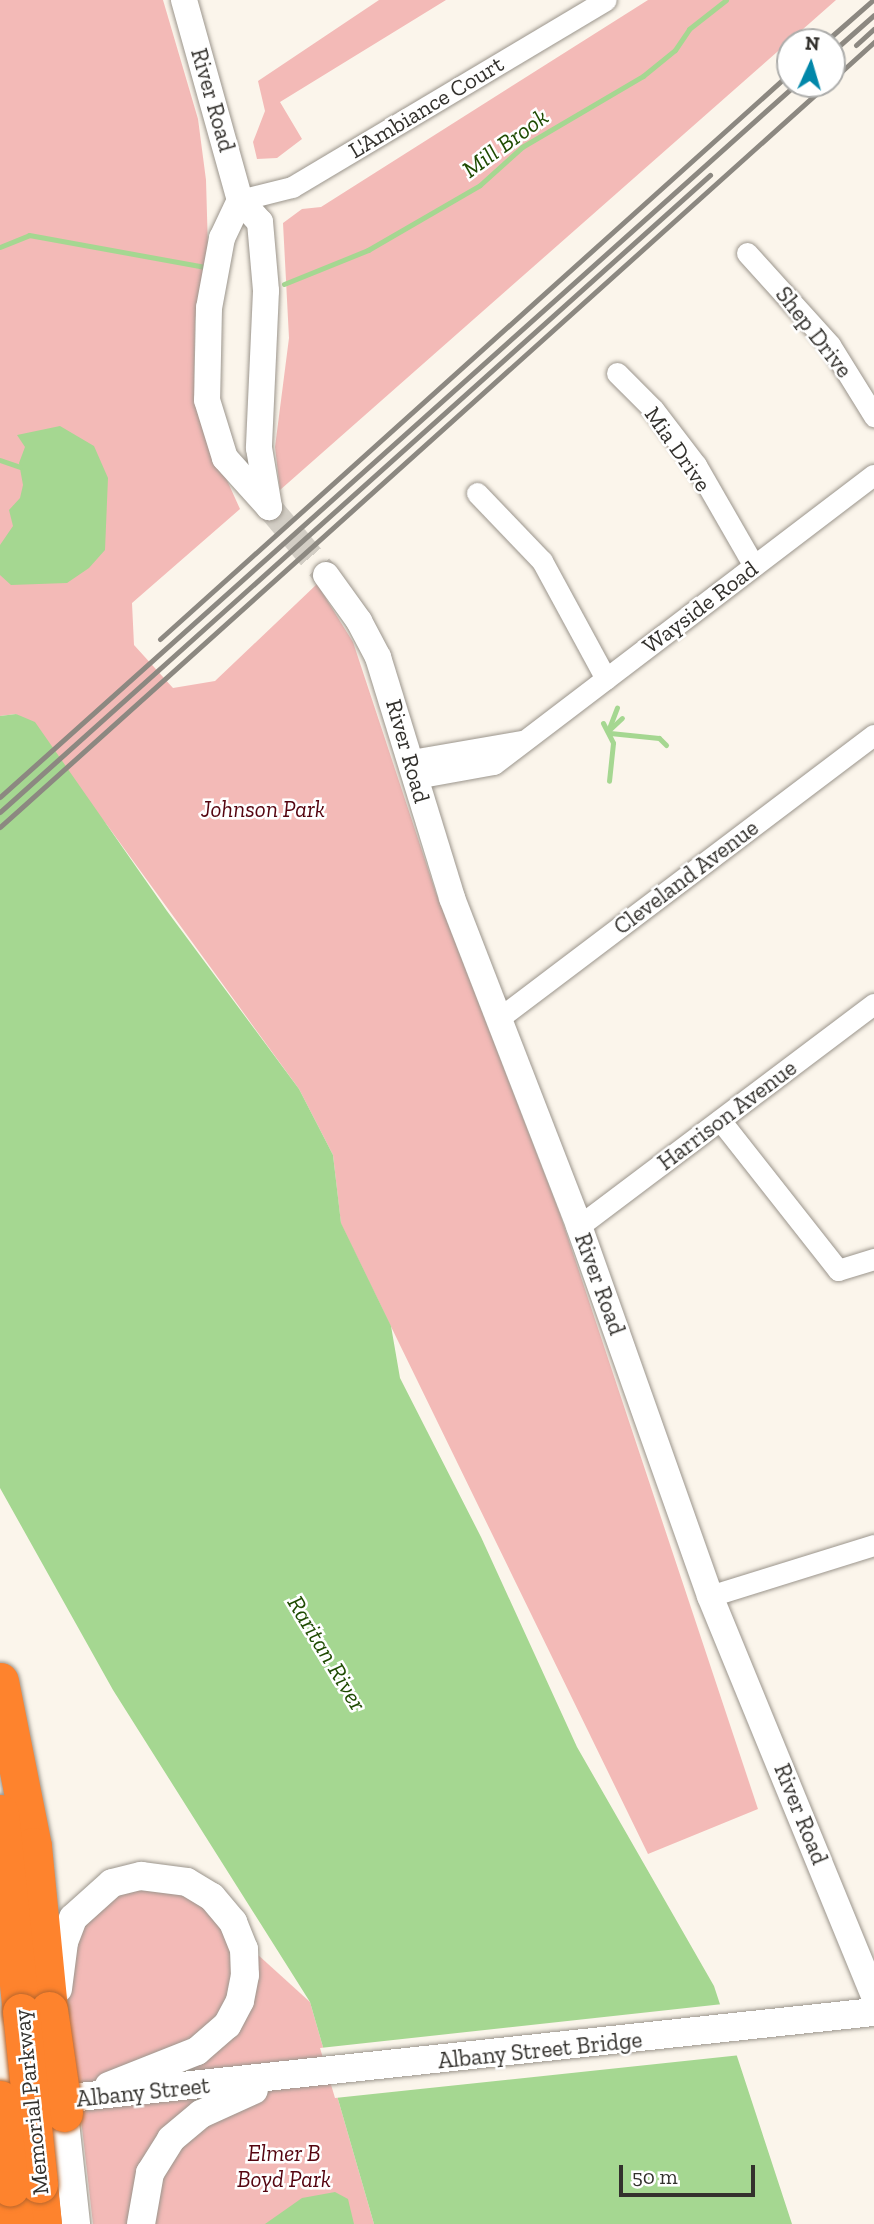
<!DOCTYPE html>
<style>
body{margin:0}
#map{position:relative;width:874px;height:2224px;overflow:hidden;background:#fbf5eb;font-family:"Zilla Slab",serif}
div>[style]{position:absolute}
.green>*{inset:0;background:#f3bab7}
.water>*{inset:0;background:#a5d791}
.pier>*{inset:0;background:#fbf5eb}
.stream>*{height:5px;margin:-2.5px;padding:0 2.5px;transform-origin:2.5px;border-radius:2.5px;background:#a5d791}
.tertiary-tunnel>*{height:26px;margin-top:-13px;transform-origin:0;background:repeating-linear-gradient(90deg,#d3cec5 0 26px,transparent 0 39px)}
.roads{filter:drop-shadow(0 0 2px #9b958c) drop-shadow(0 0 2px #9b958c)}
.minor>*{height:21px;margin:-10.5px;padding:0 10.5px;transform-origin:10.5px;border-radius:10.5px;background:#fff}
.tertiary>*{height:26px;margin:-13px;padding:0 13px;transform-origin:13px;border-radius:13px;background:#fff}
.secondary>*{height:28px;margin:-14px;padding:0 14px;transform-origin:14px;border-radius:14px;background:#fff}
.motorway>*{height:37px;margin:-18.5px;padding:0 18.5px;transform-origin:18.5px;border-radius:18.5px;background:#fe832d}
.rail>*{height:5px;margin:-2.5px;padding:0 2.5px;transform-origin:2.5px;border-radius:2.5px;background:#8c8881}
.bridges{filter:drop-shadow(0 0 2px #b7662d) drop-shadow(0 0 2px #b7662d)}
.motorway-bridge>*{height:37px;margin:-18.5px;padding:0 18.5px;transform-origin:18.5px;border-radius:18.5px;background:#fe832d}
span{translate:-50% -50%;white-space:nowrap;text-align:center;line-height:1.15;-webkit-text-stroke:5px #fff;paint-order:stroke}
.street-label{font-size:23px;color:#33312d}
.park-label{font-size:23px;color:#54040f;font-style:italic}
.water-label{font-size:24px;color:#1f4b02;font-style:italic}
.north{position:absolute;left:776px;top:28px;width:70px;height:70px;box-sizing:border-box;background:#fff;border:2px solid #adadab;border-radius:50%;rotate:4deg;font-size:19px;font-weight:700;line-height:28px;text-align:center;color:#33312d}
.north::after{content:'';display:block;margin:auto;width:24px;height:32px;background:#0187a9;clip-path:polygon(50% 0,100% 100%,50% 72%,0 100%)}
.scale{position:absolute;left:619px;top:2165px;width:136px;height:32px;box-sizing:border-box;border:4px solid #33312d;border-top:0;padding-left:9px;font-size:21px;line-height:24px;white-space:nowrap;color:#33312d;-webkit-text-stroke:5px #fff;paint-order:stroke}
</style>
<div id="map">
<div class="green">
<i style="clip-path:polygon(0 0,163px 0,198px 119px,206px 180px,208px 249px,195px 321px,194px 378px,202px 425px,240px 509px,132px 603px,134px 645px,173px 688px,215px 681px,317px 584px,353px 642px,436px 893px,560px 1214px,758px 1809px,648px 1854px,341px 1224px,333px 1155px,299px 1089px,107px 825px,16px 714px,0 716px)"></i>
<i style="clip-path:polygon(379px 0,446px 0,280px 102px,302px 139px,277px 158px,257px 159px,253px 142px,265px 111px,258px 81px)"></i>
<i style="clip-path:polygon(648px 0,836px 0,280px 490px,275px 447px,289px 338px,283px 223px,302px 209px,321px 207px)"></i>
<i style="clip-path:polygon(178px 1889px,201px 1903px,310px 2002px,374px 2224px,93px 2224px,65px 1979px,72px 1937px,123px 1890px)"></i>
</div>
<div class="water">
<i style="clip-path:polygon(60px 426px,94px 446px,108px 478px,105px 550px,89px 568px,67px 583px,11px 585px,0 575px,0 545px,13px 526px,9px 510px,20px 498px,23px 485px,19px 463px,25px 447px,17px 435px)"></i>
<i style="clip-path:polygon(16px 714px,35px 722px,167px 911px,299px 1089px,333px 1155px,341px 1223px,391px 1326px,400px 1378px,481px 1537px,577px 1747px,714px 1986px,792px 2224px,374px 2224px,310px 2002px,113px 1690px,0 1488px,0 716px)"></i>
<i style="clip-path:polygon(335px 2192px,348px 2199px,354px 2224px,265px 2224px,302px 2198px)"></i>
</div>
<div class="pier">
<i style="clip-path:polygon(723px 2004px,741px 2055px,335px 2098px,320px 2048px)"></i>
</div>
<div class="stream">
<i style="left:0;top:247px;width:31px;rotate:-22deg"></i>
<i style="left:29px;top:235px;width:179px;rotate:10.3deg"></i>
<i style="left:284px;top:284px;width:91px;rotate:-22deg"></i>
<i style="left:368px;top:250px;width:129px;rotate:-30.1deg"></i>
<i style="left:480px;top:185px;width:57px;rotate:-42.1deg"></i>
<i style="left:522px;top:147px;width:140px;rotate:-30.4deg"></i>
<i style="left:643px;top:76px;width:41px;rotate:-39.1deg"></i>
<i style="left:675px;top:50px;width:25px;rotate:-56deg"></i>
<i style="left:689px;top:29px;width:47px;rotate:-38.1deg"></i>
<i style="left:0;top:460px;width:21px;rotate:19deg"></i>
<i style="left:603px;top:723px;width:22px;rotate:63deg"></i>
<i style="left:613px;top:743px;width:38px;rotate:96deg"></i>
<i style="left:608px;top:731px;width:25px;rotate:-69deg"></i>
<i style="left:608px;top:731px;width:19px;rotate:-43deg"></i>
<i style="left:610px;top:733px;width:49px;rotate:5.8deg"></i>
<i style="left:659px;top:738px;width:10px;rotate:45deg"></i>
</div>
<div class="tertiary-tunnel">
<i style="left:269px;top:507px;width:89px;rotate:50deg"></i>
</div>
<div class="roads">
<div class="minor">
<i style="left:240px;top:200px;width:54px;rotate:-14deg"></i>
<i style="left:292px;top:187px;width:365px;rotate:-30.8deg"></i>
<i style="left:747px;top:253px;width:124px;rotate:47.9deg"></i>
<i style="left:830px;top:345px;width:84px;rotate:58.2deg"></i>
<i style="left:617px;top:373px;width:51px;rotate:45deg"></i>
<i style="left:653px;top:409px;width:71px;rotate:52.5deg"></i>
<i style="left:696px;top:465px;width:116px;rotate:60.1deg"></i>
<i style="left:477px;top:493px;width:94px;rotate:46.3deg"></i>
<i style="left:542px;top:561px;width:134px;rotate:61.5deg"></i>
<i style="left:411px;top:760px;width:113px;rotate:-9.7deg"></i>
<i style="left:416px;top:778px;width:79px;rotate:-10.2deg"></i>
<i style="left:494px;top:764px;width:477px;rotate:-37.3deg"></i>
<i style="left:498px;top:1019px;width:471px;rotate:-37.1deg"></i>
<i style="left:720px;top:1120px;width:191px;rotate:51.8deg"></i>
<i style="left:838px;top:1270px;width:38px;rotate:-17deg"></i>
<i style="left:579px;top:1226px;width:369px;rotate:-37deg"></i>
<i style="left:710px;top:1596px;width:172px;rotate:-17.3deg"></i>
</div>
<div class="tertiary">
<i style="left:184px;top:0;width:208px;rotate:74.4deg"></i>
<i style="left:240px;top:200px;width:30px;rotate:48deg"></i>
<i style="left:260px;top:222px;width:69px;rotate:85deg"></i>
<i style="left:266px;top:291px;width:157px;rotate:92.6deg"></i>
<i style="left:259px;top:448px;width:60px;rotate:80.4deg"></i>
<i style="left:240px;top:200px;width:42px;rotate:115.3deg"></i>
<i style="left:222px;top:238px;width:71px;rotate:100.5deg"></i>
<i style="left:209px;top:308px;width:92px;rotate:91.2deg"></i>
<i style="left:207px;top:400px;width:61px;rotate:72.8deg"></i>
<i style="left:225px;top:458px;width:66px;rotate:48.1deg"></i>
<i style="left:326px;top:575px;width:57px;rotate:54.3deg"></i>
<i style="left:359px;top:621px;width:41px;rotate:62.2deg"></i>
<i style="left:378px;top:657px;width:252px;rotate:72.9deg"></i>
<i style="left:452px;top:898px;width:352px;rotate:68.8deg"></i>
<i style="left:579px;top:1226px;width:393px;rotate:70.5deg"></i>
<i style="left:710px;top:1596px;width:431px;rotate:67.7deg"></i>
</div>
<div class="secondary">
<i style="left:58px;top:1989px;width:47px;rotate:-82.7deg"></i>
<i style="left:64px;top:1942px;width:26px;rotate:-69deg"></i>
<i style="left:73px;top:1918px;width:52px;rotate:-41.9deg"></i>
<i style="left:112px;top:1883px;width:30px;rotate:-14deg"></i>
<i style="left:141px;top:1876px;width:46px;rotate:7.4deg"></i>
<i style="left:187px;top:1882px;width:29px;rotate:31deg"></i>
<i style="left:212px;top:1897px;width:33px;rotate:50deg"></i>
<i style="left:233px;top:1922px;width:29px;rotate:68deg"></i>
<i style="left:244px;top:1949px;width:26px;rotate:88deg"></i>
<i style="left:245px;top:1975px;width:26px;rotate:101deg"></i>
<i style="left:240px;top:2001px;width:27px;rotate:118deg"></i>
<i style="left:227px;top:2025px;width:40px;rotate:139deg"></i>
<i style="left:197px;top:2051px;width:95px;rotate:158.3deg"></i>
<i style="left:42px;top:2101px;width:837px;rotate:-6.11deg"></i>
<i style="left:64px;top:2113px;width:112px;rotate:83.8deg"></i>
<i style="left:141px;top:2224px;width:52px;rotate:-80deg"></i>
<i style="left:150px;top:2173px;width:40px;rotate:-58deg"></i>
<i style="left:171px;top:2139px;width:39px;rotate:-40deg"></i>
<i style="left:201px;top:2114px;width:58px;rotate:-24.4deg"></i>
</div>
<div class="motorway">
<i style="left:0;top:1681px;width:168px;rotate:78.7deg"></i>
<i style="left:33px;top:1846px;width:165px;rotate:84.4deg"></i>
<i style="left:0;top:1813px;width:200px;rotate:84deg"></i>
<i style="left:39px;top:2184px;width:40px;rotate:84.3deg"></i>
<i style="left:10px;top:2187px;width:37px;rotate:82deg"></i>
</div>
</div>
<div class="rail">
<i style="left:825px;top:42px;width:64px;rotate:-41.2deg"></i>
<i style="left:856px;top:45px;width:24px;rotate:-42deg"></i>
<i style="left:832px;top:52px;width:56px;rotate:-41.4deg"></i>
<i style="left:832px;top:80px;width:57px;rotate:-42.1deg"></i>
<i style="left:160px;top:639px;width:847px;rotate:-41.94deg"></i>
<i style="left:0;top:797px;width:1069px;rotate:-41.85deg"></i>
<i style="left:0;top:812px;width:954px;rotate:-41.9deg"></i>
<i style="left:0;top:827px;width:1112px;rotate:-41.94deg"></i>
</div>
<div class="bridges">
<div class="motorway-bridge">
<i style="left:49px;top:2010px;width:104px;rotate:81.7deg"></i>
<i style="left:21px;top:2012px;width:173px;rotate:84deg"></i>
<i style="left:0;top:2099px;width:89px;rotate:83.5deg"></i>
</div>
</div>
<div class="street-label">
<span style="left:213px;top:100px;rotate:74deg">River Road</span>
<span style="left:426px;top:107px;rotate:-31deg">L'Ambiance Court</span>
<span style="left:814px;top:332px;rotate:52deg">Shep Drive</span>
<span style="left:678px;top:449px;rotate:55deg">Mia Drive</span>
<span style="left:700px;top:607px;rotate:-37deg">Wayside Road</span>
<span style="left:408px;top:751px;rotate:74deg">River Road</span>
<span style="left:686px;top:877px;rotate:-37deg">Cleveland Avenue</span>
<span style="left:727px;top:1115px;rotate:-37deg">Harrison Avenue</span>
<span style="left:600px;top:1284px;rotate:70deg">River Road</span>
<span style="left:801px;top:1814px;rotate:68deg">River Road</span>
<span style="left:540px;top:2050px;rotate:-6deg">Albany Street Bridge</span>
<span style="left:143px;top:2092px;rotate:-6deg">Albany Street</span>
<span style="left:31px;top:2102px;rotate:-96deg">Memorial Parkway</span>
</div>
<div class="park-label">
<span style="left:263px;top:809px">Johnson Park</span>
<span style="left:284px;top:2166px">Elmer B<br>Boyd Park</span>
</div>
<div class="water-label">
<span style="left:505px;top:143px;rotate:-36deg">Mill Brook</span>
<span style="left:327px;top:1653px;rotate:59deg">Raritan River</span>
</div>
<div class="north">N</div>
<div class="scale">50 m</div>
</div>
